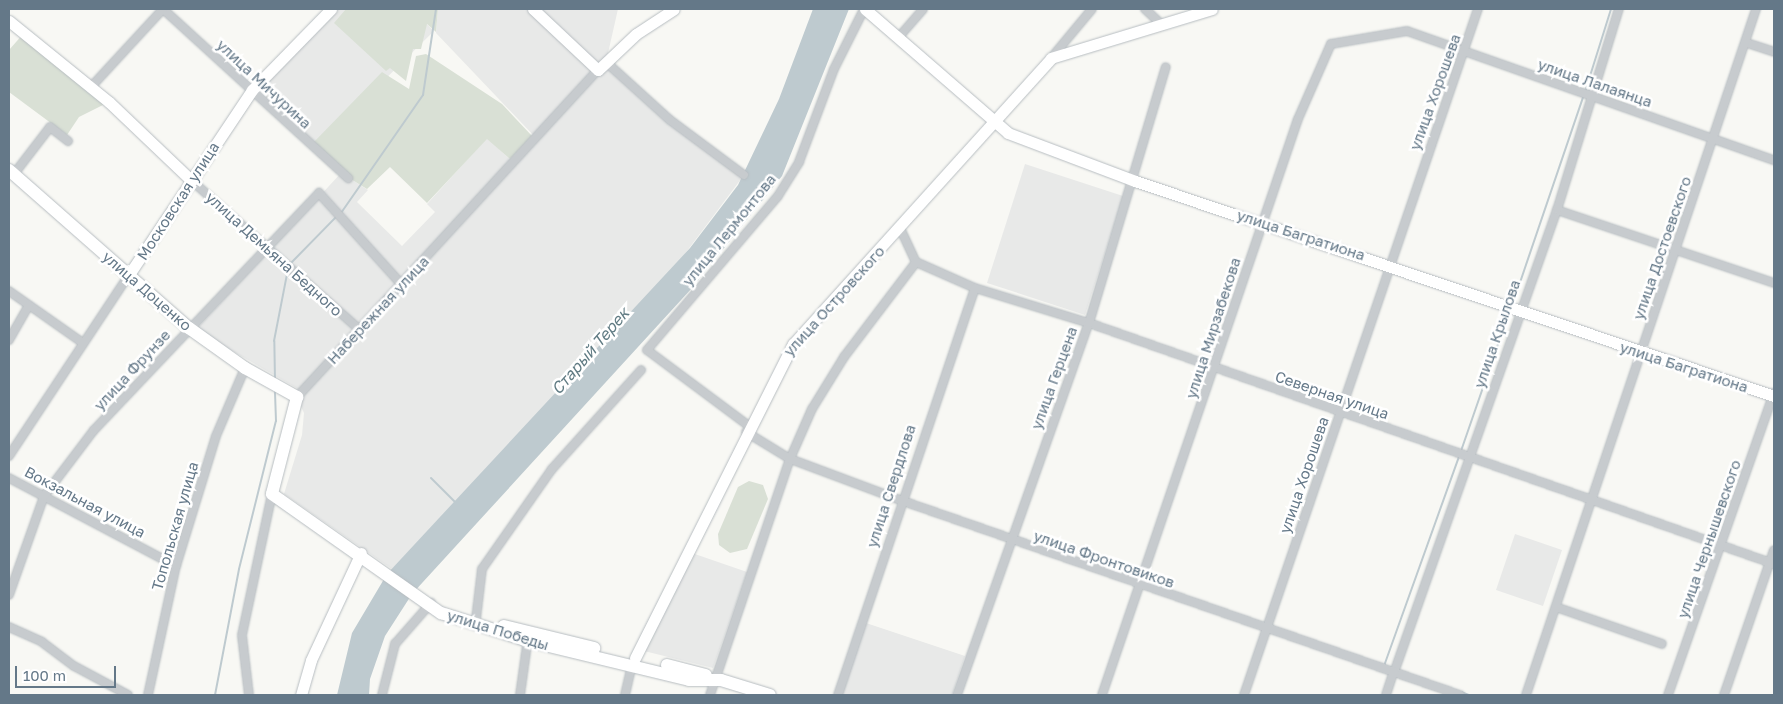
<!DOCTYPE html>
<meta charset="utf-8">
<style>
body{margin:0}
#map{position:relative;width:1783px;height:704px;overflow:hidden;background:#f8f8f4;font-family:"Golos Text",sans-serif}
div>[style]{position:absolute}
.built>*{inset:0;background:#e8e9e8}
.green>*{inset:0;background:#d9e0d5}
.water>*{inset:0;background:#becacf}
.stream>*{height:2px;margin:-1px;padding:0 1px;transform-origin:1px;border-radius:1px;background:#becacf}
.roads{filter:drop-shadow(0 0 1px #b7bdc1) drop-shadow(0 0 1px #b7bdc1)}
.street>*{height:8px;margin:-4px;padding:0 4px;transform-origin:4px;border-radius:4px;background:#c7cbce}
.secondary>*{height:11px;margin:-5.5px;padding:0 5.5px;transform-origin:5.5px;border-radius:5.5px;background:#fff}
.primary>*{height:12px;margin:-6px;padding:0 6px;transform-origin:6px;border-radius:6px;background:#fff}
span{translate:-50% -50%;white-space:nowrap;text-align:center;line-height:1.15;-webkit-text-stroke:5px #fff;paint-order:stroke}
.street-label{font-size:15px;color:#647888}
.water-label{font-size:16px;color:#607b83;font-style:italic}
.frame{position:absolute;inset:0;border:10px solid #647888;pointer-events:none}
.scale{position:absolute;left:15px;top:666px;width:101px;height:22px;box-sizing:border-box;border:2px solid #647888;border-top:0;padding-left:6px;font-size:15px;line-height:18px;white-space:nowrap;color:#647888;-webkit-text-stroke:4px #fff;paint-order:stroke}
</style>
<div id="map">
<div class="built">
<i style="clip-path:polygon(332px 9px,411px 9px,434px 31px,363px 101px,337px 166px,254px 92px)"></i>
<i style="clip-path:polygon(438px 9px,618px 9px,606px 62px,744px 175px,678px 263px,392px 569px,284px 494px,302px 435px,304px 413px,296px 396px,300px 390px,196px 330px,341px 173px,368px 190px,357px 202px,402px 246px,435px 212px,427px 204px,487px 138px,514px 163px,536px 138px,436px 33px)"></i>
<i style="clip-path:polygon(1025px 164px,1123px 196px,1085px 315px,987px 283px)"></i>
<i style="clip-path:polygon(1515px 534px,1562px 550px,1543px 606px,1496px 590px)"></i>
<i style="clip-path:polygon(689px 552px,747px 572px,713px 668px,640px 650px)"></i>
<i style="clip-path:polygon(866px 623px,965px 656px,952px 695px,841px 695px)"></i>
</div>
<div class="green">
<i style="clip-path:polygon(346px 9px,438px 9px,436px 32px,427px 24px,421px 49px,413px 49px,406px 81px,390px 68px,386px 71px,334px 23px)"></i>
<i style="clip-path:polygon(24px 33px,109px 102px,79px 117px,67px 135px,9px 92px,9px 50px)"></i>
<i style="clip-path:polygon(426px 54px,502px 104px,532px 136px,510px 159px,487px 139px,427px 203px,390px 167px,367px 189px,344px 175px,313px 143px,382px 72px,409px 89px,416px 56px)"></i>
<i style="clip-path:polygon(749px 481px,763px 485px,768px 499px,747px 549px,730px 553px,719px 545px,718px 534px,738px 487px)"></i>
</div>
<div class="water">
<i style="clip-path:polygon(813px 9px,849px 9px,782px 176px,692px 288px,412px 594px,385px 636px,370px 679px,369px 695px,337px 695px,352px 633px,387px 574px,690px 248px,738px 185px,779px 99px)"></i>
</div>
<div class="stream">
<i style="left:1585px;top:92px;width:87px;rotate:-72.6deg"></i>
<i style="left:341px;top:213px;width:144px;rotate:-55.2deg"></i>
<i style="left:423px;top:95px;width:87px;rotate:-81.4deg"></i>
<i style="left:290px;top:264px;width:67px;rotate:-45.6deg"></i>
<i style="left:1513px;top:303px;width:218px;rotate:-71.2deg"></i>
<i style="left:275px;top:380px;width:39px;rotate:-91deg"></i>
<i style="left:274px;top:341px;width:73px;rotate:-79deg"></i>
<i style="left:1461px;top:451px;width:147px;rotate:-70.9deg"></i>
<i style="left:431px;top:478px;width:34px;rotate:45deg"></i>
<i style="left:1384px;top:666px;width:223px;rotate:-70.3deg"></i>
<i style="left:1461px;top:692px;width:9px;rotate:21deg"></i>
<i style="left:215px;top:695px;width:128px;rotate:-79.2deg"></i>
<i style="left:239px;top:569px;width:153px;rotate:-76deg"></i>
<i style="left:276px;top:421px;width:32px;rotate:-92deg"></i>
</div>
<div class="roads">
<div class="street">
<i style="left:163px;top:9px;width:251px;rotate:42.4deg"></i>
<i style="left:1145px;top:9px;width:23px;rotate:43deg"></i>
<i style="left:898px;top:38px;width:38px;rotate:-49deg"></i>
<i style="left:1747px;top:43px;width:28px;rotate:18deg"></i>
<i style="left:1052px;top:57px;width:62px;rotate:-50.2deg"></i>
<i style="left:606px;top:62px;width:86px;rotate:42.2deg"></i>
<i style="left:670px;top:120px;width:92px;rotate:36.6deg"></i>
<i style="left:91px;top:87px;width:106px;rotate:-47.3deg"></i>
<i style="left:14px;top:174px;width:59px;rotate:-52.5deg"></i>
<i style="left:50px;top:127px;width:23px;rotate:38deg"></i>
<i style="left:191px;top:180px;width:226px;rotate:41.6deg"></i>
<i style="left:1557px;top:210px;width:229px;rotate:18.6deg"></i>
<i style="left:900px;top:228px;width:38px;rotate:65deg"></i>
<i style="left:916px;top:262px;width:64px;rotate:23.8deg"></i>
<i style="left:975px;top:288px;width:119px;rotate:17.1deg"></i>
<i style="left:1089px;top:323px;width:726px;rotate:19.38deg"></i>
<i style="left:9px;top:291px;width:90px;rotate:35.1deg"></i>
<i style="left:9px;top:340px;width:40px;rotate:-60.3deg"></i>
<i style="left:297px;top:397px;width:444px;rotate:-47.4deg"></i>
<i style="left:749px;top:426px;width:127px;rotate:-143.3deg"></i>
<i style="left:647px;top:350px;width:202px;rotate:-49.6deg"></i>
<i style="left:778px;top:196px;width:40px;rotate:-58deg"></i>
<i style="left:799px;top:162px;width:99px;rotate:-69.4deg"></i>
<i style="left:834px;top:69px;width:67px;rotate:-63.4deg"></i>
<i style="left:746px;top:432px;width:52px;rotate:31.5deg"></i>
<i style="left:790px;top:459px;width:117px;rotate:20.4deg"></i>
<i style="left:900px;top:500px;width:593px;rotate:19.2deg"></i>
<i style="left:9px;top:456px;width:216px;rotate:-56.5deg"></i>
<i style="left:9px;top:478px;width:189px;rotate:27.8deg"></i>
<i style="left:9px;top:595px;width:105px;rotate:-70.5deg"></i>
<i style="left:44px;top:496px;width:83px;rotate:-52.9deg"></i>
<i style="left:94px;top:430px;width:327px;rotate:-46.5deg"></i>
<i style="left:319px;top:193px;width:124px;rotate:47.9deg"></i>
<i style="left:1556px;top:607px;width:112px;rotate:19.2deg"></i>
<i style="left:476px;top:619px;width:50px;rotate:-83.2deg"></i>
<i style="left:482px;top:569px;width:122px;rotate:-55deg"></i>
<i style="left:552px;top:469px;width:133px;rotate:-48deg"></i>
<i style="left:9px;top:627px;width:36px;rotate:24deg"></i>
<i style="left:42px;top:642px;width:40px;rotate:37deg"></i>
<i style="left:74px;top:666px;width:61px;rotate:28.2deg"></i>
<i style="left:1396px;top:667px;width:485px;rotate:-70.6deg"></i>
<i style="left:1557px;top:210px;width:210px;rotate:-72.9deg"></i>
<i style="left:148px;top:695px;width:132px;rotate:-77.8deg"></i>
<i style="left:176px;top:566px;width:136px;rotate:-72.9deg"></i>
<i style="left:216px;top:436px;width:74px;rotate:-66.9deg"></i>
<i style="left:249px;top:695px;width:60px;rotate:-96.7deg"></i>
<i style="left:242px;top:635px;width:144px;rotate:-78deg"></i>
<i style="left:382px;top:695px;width:53px;rotate:-75.7deg"></i>
<i style="left:395px;top:644px;width:55px;rotate:-48.7deg"></i>
<i style="left:520px;top:695px;width:58px;rotate:-82deg"></i>
<i style="left:625px;top:695px;width:32px;rotate:-77deg"></i>
<i style="left:710px;top:695px;width:249px;rotate:-71.3deg"></i>
<i style="left:790px;top:459px;width:55px;rotate:-66.3deg"></i>
<i style="left:812px;top:409px;width:61px;rotate:-58.4deg"></i>
<i style="left:844px;top:357px;width:119px;rotate:-52.8deg"></i>
<i style="left:838px;top:695px;width:429px;rotate:-71.4deg"></i>
<i style="left:957px;top:695px;width:395px;rotate:-70.5deg"></i>
<i style="left:1089px;top:323px;width:267px;rotate:-73.3deg"></i>
<i style="left:1102px;top:695px;width:608px;rotate:-71.21deg"></i>
<i style="left:1298px;top:119px;width:82px;rotate:-66.3deg"></i>
<i style="left:1331px;top:44px;width:77px;rotate:-9.7deg"></i>
<i style="left:1407px;top:31px;width:389px;rotate:19.4deg"></i>
<i style="left:1244px;top:695px;width:725px;rotate:-71.17deg"></i>
<i style="left:1386px;top:695px;width:25px;rotate:-72deg"></i>
<i style="left:1526px;top:695px;width:724px;rotate:-71.46deg"></i>
<i style="left:1668px;top:695px;width:320px;rotate:-70.7deg"></i>
<i style="left:1724px;top:695px;width:153px;rotate:-71deg"></i>
</div>
<div class="secondary">
<i style="left:533px;top:9px;width:89px;rotate:43.2deg"></i>
<i style="left:598px;top:70px;width:52px;rotate:-43.5deg"></i>
<i style="left:636px;top:34px;width:45px;rotate:-33.3deg"></i>
<i style="left:865px;top:9px;width:189px;rotate:40.9deg"></i>
<i style="left:1008px;top:133px;width:136px;rotate:20.7deg"></i>
<i style="left:1135px;top:181px;width:674px;rotate:18.6deg"></i>
<i style="left:9px;top:21px;width:129px;rotate:39deg"></i>
<i style="left:109px;top:102px;width:113px;rotate:43.6deg"></i>
<i style="left:128px;top:276px;width:224px;rotate:-56.3deg"></i>
<i style="left:252px;top:90px;width:113px;rotate:-45.7deg"></i>
<i style="left:635px;top:658px;width:352px;rotate:-63.3deg"></i>
<i style="left:793px;top:344px;width:385px;rotate:-47.9deg"></i>
<i style="left:1051px;top:58px;width:168px;rotate:-16.9deg"></i>
<i style="left:301px;top:695px;width:36px;rotate:-74deg"></i>
<i style="left:311px;top:660px;width:118px;rotate:-65deg"></i>
</div>
<div class="primary">
<i style="left:9px;top:170px;width:240px;rotate:41.3deg"></i>
<i style="left:189px;top:328px;width:69px;rotate:35.5deg"></i>
<i style="left:245px;top:368px;width:60px;rotate:29.1deg"></i>
<i style="left:297px;top:397px;width:100px;rotate:104.5deg"></i>
<i style="left:272px;top:494px;width:207px;rotate:35.2deg"></i>
<i style="left:441px;top:613px;width:91px;rotate:17.8deg"></i>
<i style="left:528px;top:641px;width:166px;rotate:13.6deg"></i>
<i style="left:689px;top:680px;width:32px"></i>
<i style="left:721px;top:680px;width:51px;rotate:17deg"></i>
<i style="left:504px;top:626px;width:93px;rotate:13.7deg"></i>
<i style="left:667px;top:665px;width:40px;rotate:14.4deg"></i>
</div>
</div>
<div class="street-label">
<span style="left:1595px;top:83px;rotate:19deg">улица Лалаянца</span>
<span style="left:264px;top:84px;rotate:43deg">улица Мичурина</span>
<span style="left:1435px;top:92px;rotate:-70deg">улица Хорошева</span>
<span style="left:178px;top:201px;rotate:-57deg">Московская улица</span>
<span style="left:729px;top:230px;rotate:-51deg">улица Лермонтова</span>
<span style="left:1301px;top:235px;rotate:18deg">улица Багратиона</span>
<span style="left:1662px;top:248px;rotate:-71deg">улица Достоевского</span>
<span style="left:274px;top:254px;rotate:42deg">улица Демьяна Бедного</span>
<span style="left:147px;top:291px;rotate:41deg">улица Доценко</span>
<span style="left:834px;top:301px;rotate:-48deg">улица Островского</span>
<span style="left:378px;top:310px;rotate:-47deg">Набережная улица</span>
<span style="left:1213px;top:328px;rotate:-72deg">улица Мирзабекова</span>
<span style="left:1497px;top:334px;rotate:-71deg">улица Крылова</span>
<span style="left:1684px;top:367px;rotate:18deg">улица Багратиона</span>
<span style="left:132px;top:370px;rotate:-47deg">улица Фрунзе</span>
<span style="left:1054px;top:378px;rotate:-70deg">улица Герцена</span>
<span style="left:1332px;top:395px;rotate:19deg">Северная улица</span>
<span style="left:1304px;top:475px;rotate:-71deg">улица Хорошева</span>
<span style="left:891px;top:486px;rotate:-72deg">улица Свердлова</span>
<span style="left:85px;top:502px;rotate:28deg">Вокзальная улица</span>
<span style="left:175px;top:526px;rotate:-74deg">Топольская улица</span>
<span style="left:1709px;top:539px;rotate:-71deg">улица Чернышевского</span>
<span style="left:1104px;top:559px;rotate:19deg">улица Фронтовиков</span>
<span style="left:498px;top:630px;rotate:17deg">улица Победы</span>
</div>
<div class="water-label">
<span style="left:590px;top:351px;rotate:-49deg">Старый Терек</span>
</div>
<div class="frame"></div>
<div class="scale">100 m</div>
</div>
